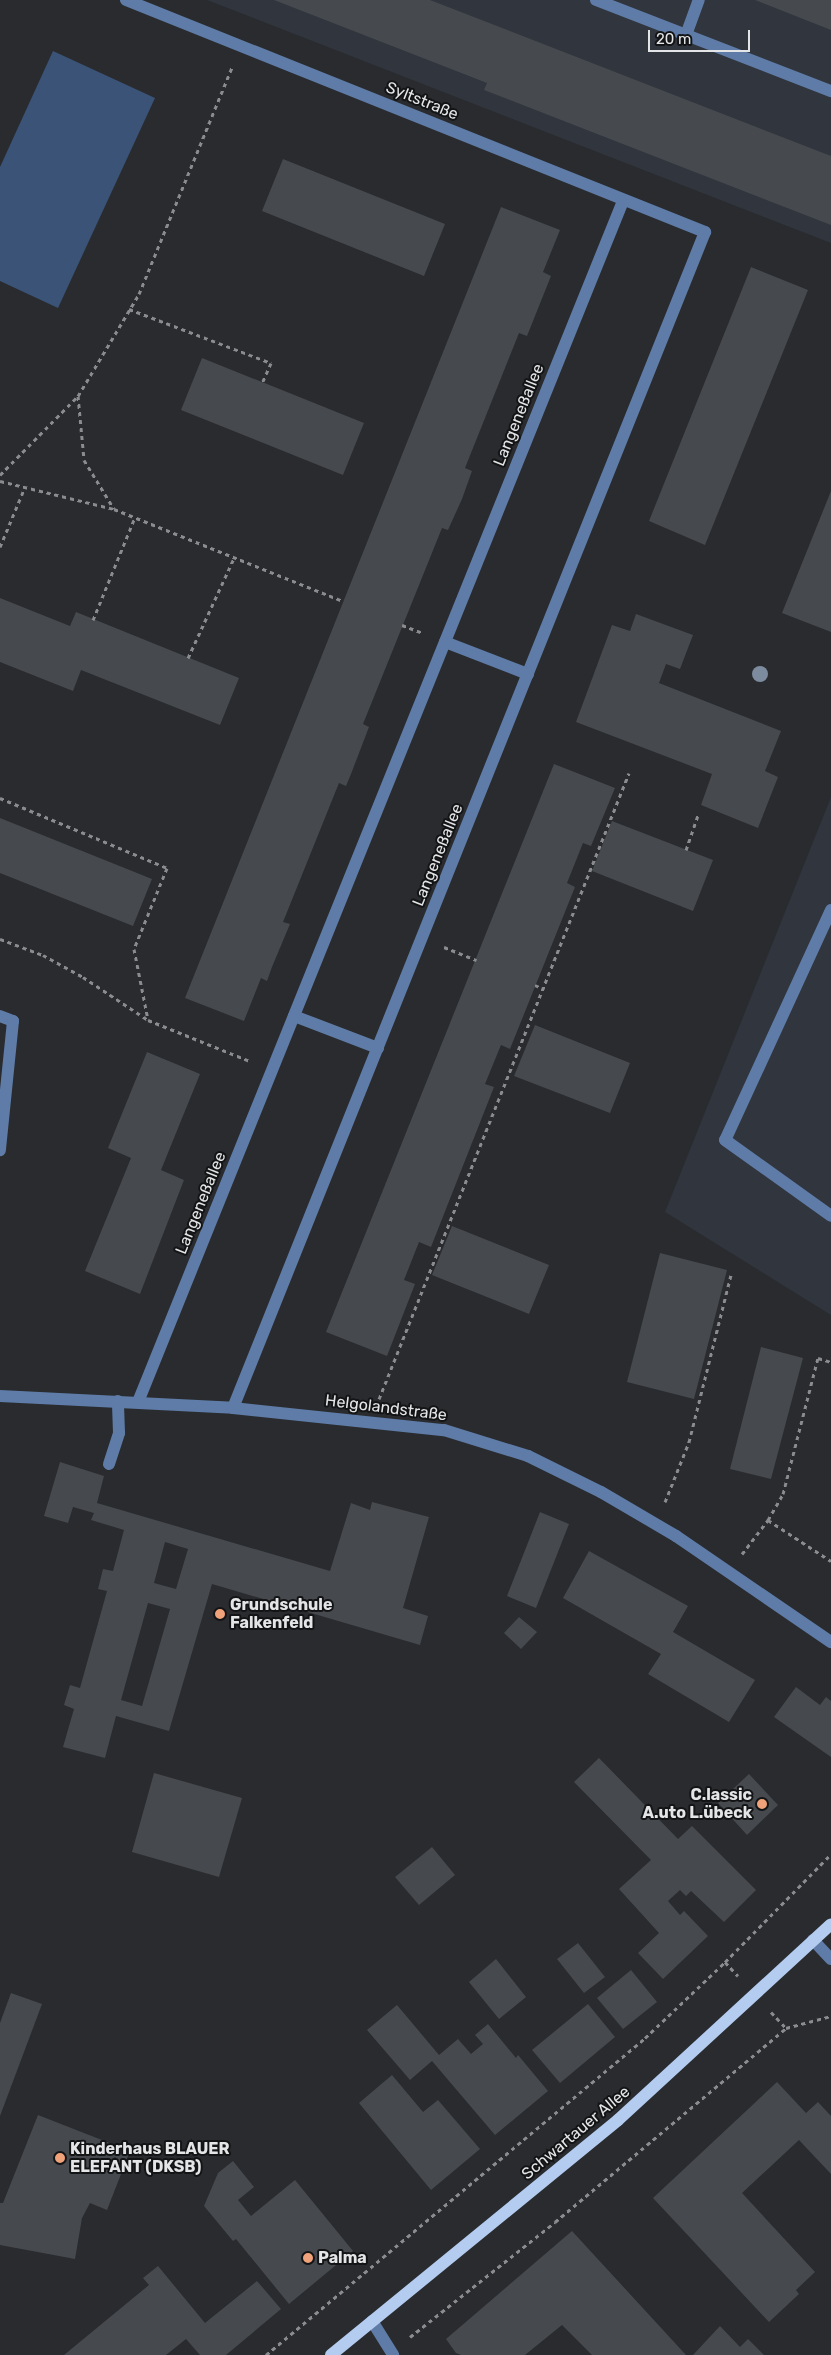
<!DOCTYPE html>
<meta charset="utf-8">
<style>
body{margin:0}
#map{position:relative;width:831px;height:2355px;overflow:hidden;background:#292b2f;font-family:Rubik,sans-serif}
div>[style]{position:absolute}
.built>*{inset:0;background:#30353e}
.green>*{inset:0;background:#3a5377}
.building>*{inset:0;background:#46494d}
.path>*{height:3px;margin-top:-1.5px;transform-origin:0;background:repeating-linear-gradient(90deg,#8b8c8f 0 4px,transparent 0 8px)}
.minor>*{height:12px;margin:-6px;padding:0 6px;transform-origin:6px;border-radius:6px;background:#5e7ca7}
.major>*{height:12px;margin:-6px;padding:0 6px;transform-origin:6px;border-radius:6px;background:#b4ccf0}
.trees>*{width:16px;height:16px;margin:-8px;border-radius:50%;background:#7d8b9f}
.dots>*{width:14px;height:14px;translate:-50% -50%;box-sizing:border-box;border:2px solid #131415;border-radius:50%}
span{translate:-50% -50%;white-space:nowrap;text-align:center;line-height:1.15;-webkit-text-stroke:4px #131415;paint-order:stroke}
.street-label{font-size:16px;color:#e4e5e7}
.poi-label{font-size:16px;color:#e4e5e7;font-weight:700}
.left{translate:0 -50%;text-align:left}
.right{translate:-100% -50%;text-align:right}
.scale{position:absolute;left:648px;top:30px;width:102px;height:22px;box-sizing:border-box;border:2px solid #e4e5e7;border-top:0;padding-left:6px;font-size:15px;line-height:18px;white-space:nowrap;color:#e4e5e7;-webkit-text-stroke:4px #131415;paint-order:stroke}
</style>
<div id="map">
<div class="built">
<i style="clip-path:polygon(207px 0,831px 0,831px 243px)"></i>
<i style="clip-path:polygon(831px 797px,831px 1315px,665px 1212px)"></i>
</div>
<div class="green">
<i style="clip-path:polygon(53px 51px,155px 98px,58px 308px,0 281px,0 167px)"></i>
</div>
<div class="building">
<i style="clip-path:polygon(274px 0,430px 0,831px 156px,831px 225px,484px 90px,487px 83px)"></i>
<i style="clip-path:polygon(755px 0,831px 0,831px 30px)"></i>
<i style="clip-path:polygon(283px 159px,445px 224px,424px 276px,262px 211px)"></i>
<i style="clip-path:polygon(501px 207px,560px 230px,543px 272px,551px 276px,527px 336px,519px 333px,465px 468px,472px 471px,462px 499px,448px 530px,442px 528px,363px 724px,369px 727px,351px 774px,346px 786px,339px 783px,283px 922px,290px 924px,272px 967px,267px 981px,261px 978px,244px 1021px,185px 998px)"></i>
<i style="clip-path:polygon(751px 267px,808px 290px,705px 545px,649px 521px)"></i>
<i style="clip-path:polygon(202px 358px,364px 423px,343px 475px,181px 410px)"></i>
<i style="clip-path:polygon(831px 491px,831px 632px,782px 613px)"></i>
<i style="clip-path:polygon(0 598px,70px 626px,76px 612px,239px 678px,220px 725px,81px 670px,73px 691px,0 662px)"></i>
<i style="clip-path:polygon(636px 614px,693px 635px,680px 669px,666px 664px,659px 683px,781px 731px,765px 771px,778px 777px,758px 828px,701px 805px,712px 774px,576px 722px,612px 625px,630px 631px)"></i>
<i style="clip-path:polygon(554px 764px,615px 788px,591px 846px,583px 843px,567px 883px,575px 887px,510px 1049px,501px 1045px,485px 1084px,494px 1087px,431px 1247px,419px 1242px,404px 1280px,415px 1284px,387px 1356px,326px 1332px)"></i>
<i style="clip-path:polygon(0 818px,152px 879px,133px 926px,0 873px)"></i>
<i style="clip-path:polygon(612px 821px,713px 860px,693px 911px,592px 871px)"></i>
<i style="clip-path:polygon(535px 1025px,630px 1063px,610px 1113px,514px 1076px)"></i>
<i style="clip-path:polygon(147px 1052px,200px 1074px,161px 1170px,184px 1180px,140px 1294px,85px 1271px,131px 1158px,108px 1148px)"></i>
<i style="clip-path:polygon(452px 1226px,549px 1265px,529px 1314px,432px 1275px)"></i>
<i style="clip-path:polygon(660px 1253px,727px 1270px,694px 1399px,627px 1382px)"></i>
<i style="clip-path:polygon(761px 1347px,803px 1358px,771px 1479px,730px 1469px)"></i>
<i style="clip-path:polygon(evenodd,60px 1462px,104px 1476px,97px 1503px,330px 1571px,351px 1503px,370px 1510px,372px 1502px,429px 1517px,403px 1608px,428px 1616px,420px 1645px,212px 1584px,169px 1731px,116px 1716px,105px 1758px,63px 1747px,74px 1709px,64px 1705px,70px 1685px,80px 1688px,107px 1591px,98px 1589px,103px 1569px,113px 1571px,124px 1530px,91px 1520px,94px 1513px,73px 1507px,68px 1523px,44px 1516px,60px 1462px,165px 1542px,188px 1549px,176px 1589px,154px 1583px,165px 1542px,60px 1462px,148px 1603px,170px 1609px,142px 1706px,121px 1700px,148px 1603px)"></i>
<i style="clip-path:polygon(540px 1512px,569px 1524px,536px 1608px,507px 1596px)"></i>
<i style="clip-path:polygon(589px 1551px,688px 1606px,673px 1632px,755px 1680px,729px 1722px,648px 1674px,661px 1654px,563px 1598px)"></i>
<i style="clip-path:polygon(519px 1617px,537px 1632px,521px 1649px,504px 1633px)"></i>
<i style="clip-path:polygon(796px 1687px,820px 1705px,826px 1697px,831px 1701px,831px 1757px,774px 1717px)"></i>
<i style="clip-path:polygon(599px 1758px,678px 1839px,692px 1826px,756px 1890px,724px 1922px,691px 1891px,686px 1896px,680px 1890px,668px 1901px,680px 1915px,684px 1911px,708px 1936px,663px 1979px,638px 1953px,659px 1933px,619px 1889px,651px 1860px,574px 1782px)"></i>
<i style="clip-path:polygon(154px 1773px,242px 1798px,219px 1877px,132px 1852px)"></i>
<i style="clip-path:polygon(749px 1774px,778px 1805px,747px 1835px,718px 1803px)"></i>
<i style="clip-path:polygon(432px 1847px,455px 1875px,419px 1905px,395px 1877px)"></i>
<i style="clip-path:polygon(578px 1943px,605px 1977px,584px 1993px,557px 1959px)"></i>
<i style="clip-path:polygon(496px 1959px,526px 1997px,499px 2019px,469px 1982px)"></i>
<i style="clip-path:polygon(631px 1970px,657px 2002px,623px 2029px,597px 1998px)"></i>
<i style="clip-path:polygon(11px 1993px,42px 2004px,0 2116px,0 2023px)"></i>
<i style="clip-path:polygon(588px 2004px,615px 2037px,560px 2083px,532px 2050px)"></i>
<i style="clip-path:polygon(397px 2005px,439px 2055px,458px 2039px,471px 2054px,483px 2044px,475px 2035px,488px 2024px,516px 2058px,518px 2055px,548px 2091px,495px 2135px,432px 2061px,410px 2080px,367px 2030px)"></i>
<i style="clip-path:polygon(392px 2075px,423px 2112px,438px 2100px,480px 2149px,431px 2190px,359px 2103px)"></i>
<i style="clip-path:polygon(777px 2082px,806px 2113px,818px 2102px,831px 2116px,831px 2174px,799px 2140px,742px 2193px,815px 2272px,796px 2290px,799px 2294px,769px 2322px,653px 2198px)"></i>
<i style="clip-path:polygon(38px 2115px,130px 2151px,107px 2210px,90px 2203px,82px 2218px,75px 2259px,0 2245px,0 2203px,3px 2203px)"></i>
<i style="clip-path:polygon(233px 2161px,254px 2187px,238px 2200px,251px 2216px,295px 2180px,353px 2251px,289px 2304px,236px 2239px,233px 2241px,204px 2206px,218px 2173px)"></i>
<i style="clip-path:polygon(572px 2231px,686px 2355px,592px 2355px,562px 2325px,525px 2355px,461px 2355px,456px 2353px,446px 2339px)"></i>
<i style="clip-path:polygon(158px 2266px,205px 2323px,257px 2281px,281px 2309px,226px 2355px,200px 2355px,186px 2339px,166px 2355px,64px 2355px,149px 2285px,143px 2278px)"></i>
<i style="clip-path:polygon(720px 2326px,740px 2347px,748px 2339px,764px 2355px,693px 2355px)"></i>
</div>
<div class="path">
<i style="left:129px;top:309px;width:152px;rotate:20.8deg"></i>
<i style="left:271px;top:363px;width:22px;rotate:114deg"></i>
<i style="left:78px;top:396px;width:64px;rotate:84.6deg"></i>
<i style="left:84px;top:460px;width:57px;rotate:58.5deg"></i>
<i style="left:0;top:475px;width:111px;rotate:-45.4deg"></i>
<i style="left:78px;top:396px;width:119px;rotate:-59.1deg"></i>
<i style="left:139px;top:294px;width:245px;rotate:-67.7deg"></i>
<i style="left:0;top:481px;width:117px;rotate:13.8deg"></i>
<i style="left:114px;top:509px;width:247px;rotate:21.9deg"></i>
<i style="left:0;top:547px;width:65px;rotate:-67.4deg"></i>
<i style="left:93px;top:620px;width:111px;rotate:-67.8deg"></i>
<i style="left:402px;top:625px;width:22px;rotate:21deg"></i>
<i style="left:188px;top:658px;width:110px;rotate:-65.3deg"></i>
<i style="left:0;top:798px;width:181px;rotate:22.7deg"></i>
<i style="left:167px;top:868px;width:87px;rotate:112.2deg"></i>
<i style="left:134px;top:949px;width:72px;rotate:78.8deg"></i>
<i style="left:686px;top:850px;width:37px;rotate:-71deg"></i>
<i style="left:0;top:939px;width:46px;rotate:20.4deg"></i>
<i style="left:43px;top:955px;width:46px;rotate:28.8deg"></i>
<i style="left:83px;top:977px;width:78px;rotate:33.5deg"></i>
<i style="left:148px;top:1020px;width:110px;rotate:21.9deg"></i>
<i style="left:444px;top:947px;width:35px;rotate:22deg"></i>
<i style="left:535px;top:985px;width:10px;rotate:24deg"></i>
<i style="left:379px;top:1399px;width:674px;rotate:-68.23deg"></i>
<i style="left:665px;top:1502px;width:65px;rotate:-68.2deg"></i>
<i style="left:689px;top:1442px;width:172px;rotate:-75.9deg"></i>
<i style="left:768px;top:1520px;width:75px;rotate:33.1deg"></i>
<i style="left:742px;top:1554px;width:43px;rotate:-52.6deg"></i>
<i style="left:768px;top:1520px;width:30px;rotate:-60deg"></i>
<i style="left:783px;top:1494px;width:140px;rotate:-75.6deg"></i>
<i style="left:818px;top:1358px;width:14px;rotate:17deg"></i>
<i style="left:725px;top:1962px;width:19px;rotate:47deg"></i>
<i style="left:771px;top:2012px;width:22px;rotate:47deg"></i>
<i style="left:410px;top:2337px;width:185px;rotate:-38.4deg"></i>
<i style="left:555px;top:2222px;width:302px;rotate:-40deg"></i>
<i style="left:786px;top:2028px;width:47px;rotate:-14.9deg"></i>
<i style="left:266px;top:2355px;width:494px;rotate:-39.9deg"></i>
<i style="left:645px;top:2038px;width:110px;rotate:-43.5deg"></i>
<i style="left:725px;top:1962px;width:151px;rotate:-45.5deg"></i>
</div>
<div class="minor">
<i style="left:126px;top:0;width:624px;rotate:21.84deg"></i>
<i style="left:705px;top:232px;width:1267px;rotate:111.87deg"></i>
<i style="left:596px;top:0;width:252px;rotate:21.2deg"></i>
<i style="left:686px;top:35px;width:37px;rotate:-70deg"></i>
<i style="left:445px;top:642px;width:89px;rotate:21.1deg"></i>
<i style="left:831px;top:910px;width:253px;rotate:114.7deg"></i>
<i style="left:725px;top:1140px;width:130px;rotate:35.6deg"></i>
<i style="left:0;top:1016px;width:14px;rotate:21deg"></i>
<i style="left:13px;top:1021px;width:130px;rotate:95.8deg"></i>
<i style="left:294px;top:1016px;width:90px;rotate:20.9deg"></i>
<i style="left:0;top:1396px;width:233px;rotate:2.9deg"></i>
<i style="left:233px;top:1408px;width:212px;rotate:6deg"></i>
<i style="left:444px;top:1430px;width:88px;rotate:17.2deg"></i>
<i style="left:528px;top:1456px;width:81px;rotate:26.3deg"></i>
<i style="left:601px;top:1492px;width:87px;rotate:30.4deg"></i>
<i style="left:676px;top:1536px;width:188px;rotate:34.4deg"></i>
<i style="left:138px;top:1402px;width:1295px;rotate:-68.01deg"></i>
<i style="left:109px;top:1464px;width:33px;rotate:-72deg"></i>
<i style="left:119px;top:1433px;width:32px;rotate:-92deg"></i>
<i style="left:813px;top:1940px;width:26px;rotate:47deg"></i>
<i style="left:372px;top:2321px;width:40px;rotate:58deg"></i>
</div>
<div class="major">
<i style="left:331px;top:2355px;width:371px;rotate:-39.3deg"></i>
<i style="left:618px;top:2120px;width:289px;rotate:-42.6deg"></i>
</div>
<div class="trees">
<i style="left:760px;top:674px"></i>
</div>
<div class="dots">
<i style="left:220px;top:1614px;background:#f0a27a"></i>
<i style="left:762px;top:1804px;background:#f0a27a"></i>
<i style="left:60px;top:2158px;background:#f0a27a"></i>
<i style="left:308px;top:2258px;background:#f0a27a"></i>
</div>
<div class="street-label">
<span style="left:422px;top:101px;rotate:22deg">Syltstraße</span>
<span style="left:519px;top:415px;rotate:-68deg">Langeneßallee</span>
<span style="left:438px;top:855px;rotate:-68deg">Langeneßallee</span>
<span style="left:201px;top:1203px;rotate:-68deg">Langeneßallee</span>
<span style="left:386px;top:1408px;rotate:7deg">Helgolandstraße</span>
<span style="left:576px;top:2133px;rotate:-40deg">Schwartauer Allee</span>
</div>
<div class="poi-label">
<span class="left" style="left:230px;top:1614px">Grundschule<br>Falkenfeld</span>
<span class="right" style="left:752px;top:1804px">C.lassic<br>A.uto L.übeck</span>
<span class="left" style="left:70px;top:2158px">Kinderhaus BLAUER<br>ELEFANT (DKSB)</span>
<span class="left" style="left:318px;top:2258px">Palma</span>
</div>
<div class="scale">20 m</div>
</div>
